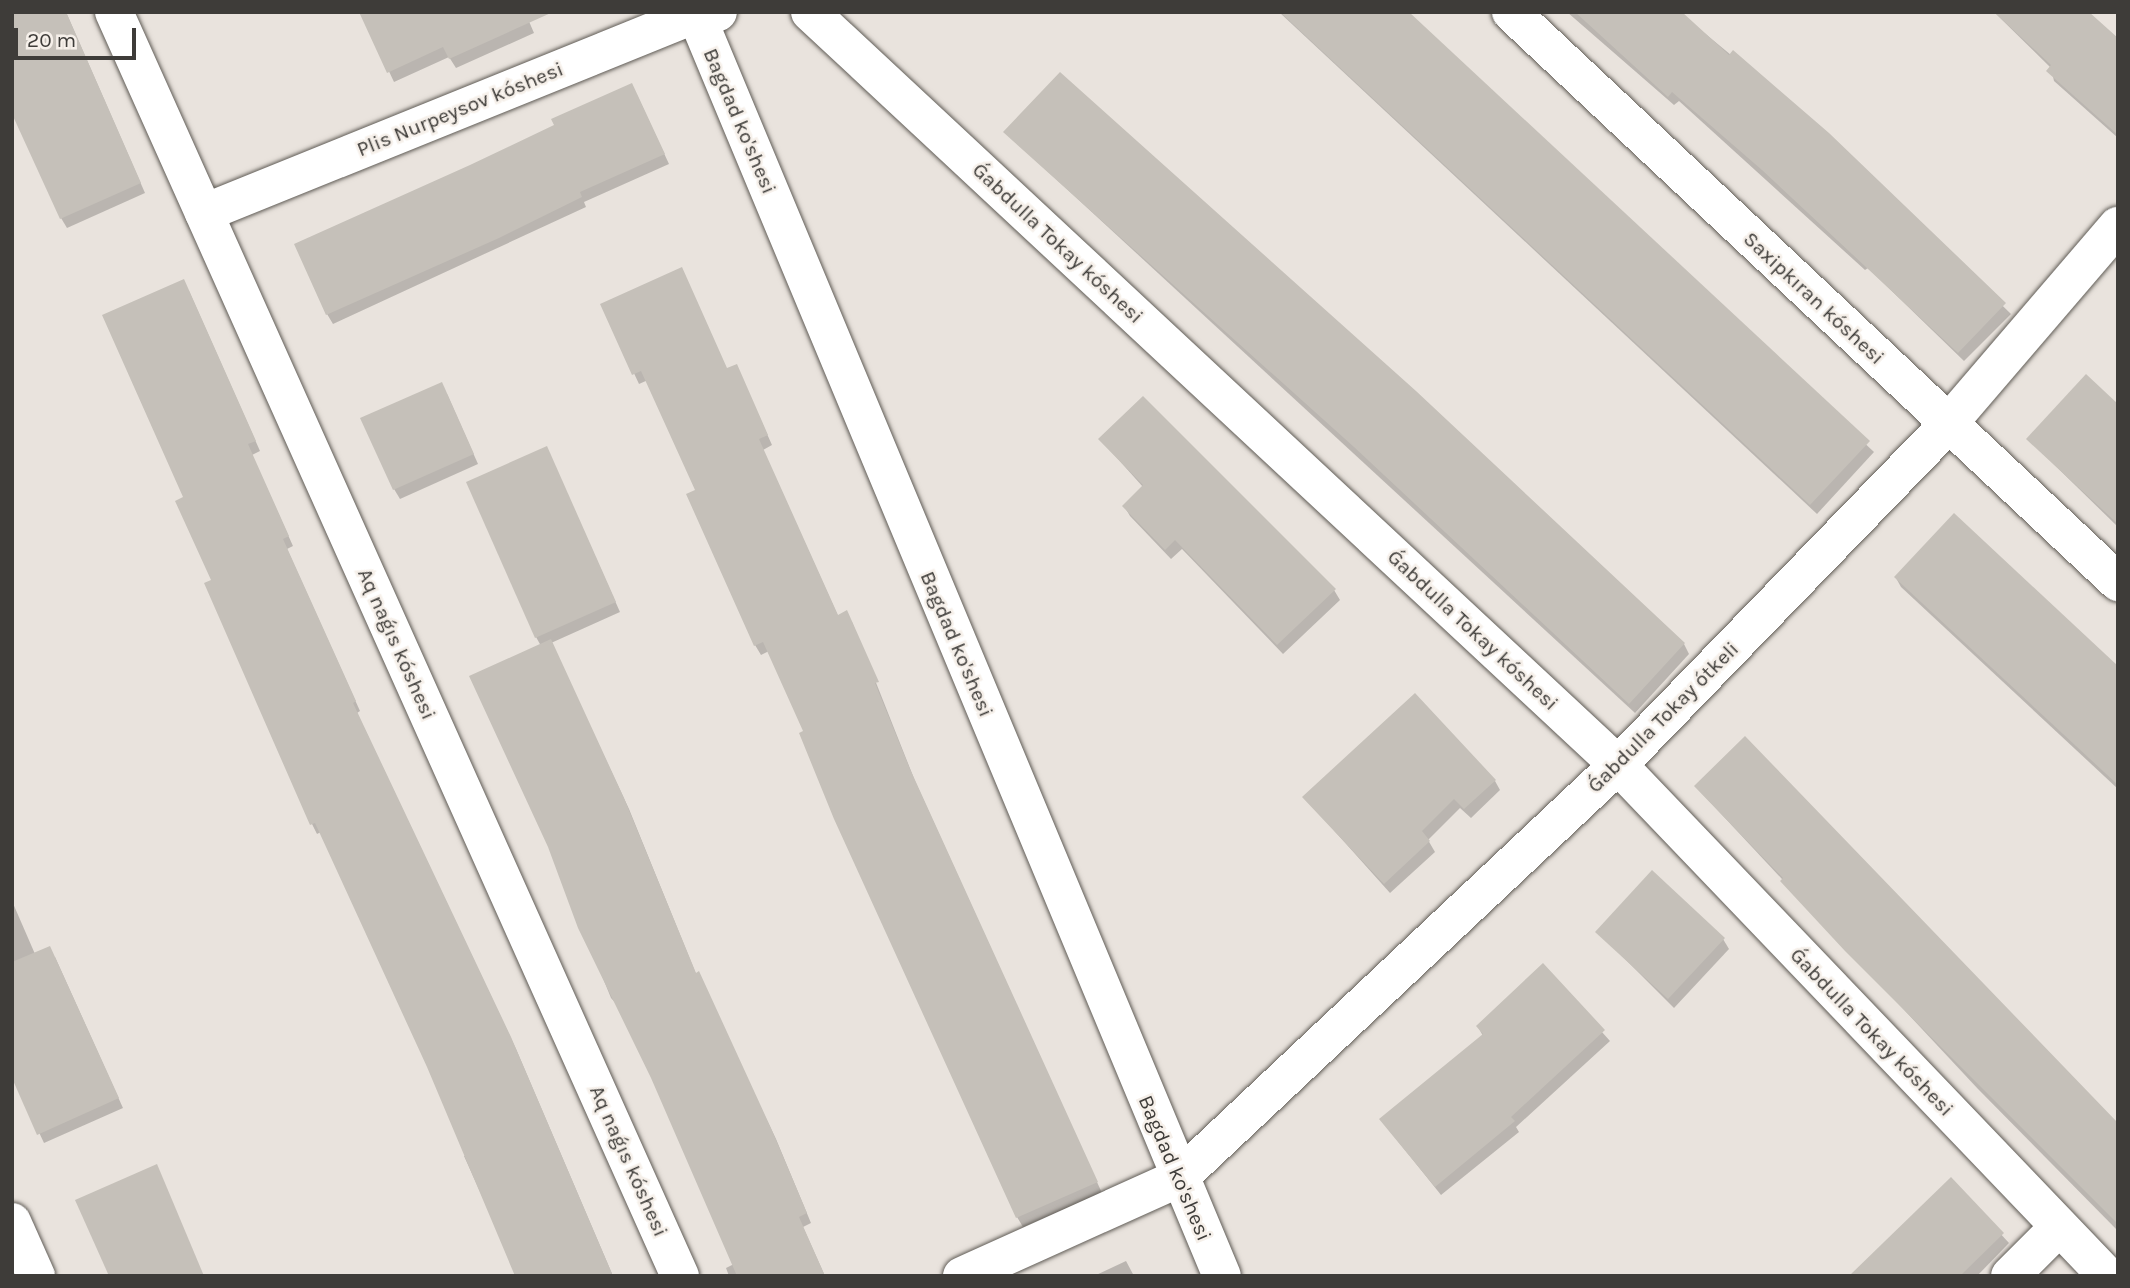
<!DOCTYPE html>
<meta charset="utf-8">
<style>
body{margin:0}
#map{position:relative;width:2130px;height:1288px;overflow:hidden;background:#e9e3dd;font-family:Karla,sans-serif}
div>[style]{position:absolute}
.shadow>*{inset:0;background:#0003}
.building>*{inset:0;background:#c5c0b9}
.roads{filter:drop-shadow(0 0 2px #605c56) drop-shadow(0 0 2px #605c56)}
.minor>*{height:38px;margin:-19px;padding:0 19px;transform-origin:19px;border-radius:19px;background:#fff}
span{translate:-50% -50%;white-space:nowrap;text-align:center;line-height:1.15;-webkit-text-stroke:5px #f6f0ea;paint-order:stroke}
.street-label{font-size:21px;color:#3e3c39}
.frame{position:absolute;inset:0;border:14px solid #3e3c39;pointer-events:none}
.scale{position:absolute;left:14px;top:28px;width:122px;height:32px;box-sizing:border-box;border:4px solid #3e3c39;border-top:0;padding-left:9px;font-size:21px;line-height:24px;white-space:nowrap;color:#3e3c39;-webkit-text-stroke:5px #f6f0ea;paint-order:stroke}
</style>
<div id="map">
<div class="shadow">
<i style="clip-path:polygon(66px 12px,145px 193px,67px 228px,61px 218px)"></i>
<i style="clip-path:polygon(361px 12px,525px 12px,534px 33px,456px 68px,449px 57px,394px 82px)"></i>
<i style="clip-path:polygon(1279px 12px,1407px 12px,1874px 452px,1817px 514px)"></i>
<i style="clip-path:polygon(1567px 12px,1679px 12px,1828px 135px,2011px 314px,1964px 361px,1868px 268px,1865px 270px,1679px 101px,1674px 105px)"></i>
<i style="clip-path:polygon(1994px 12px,2118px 40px,2118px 138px,2054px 81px,2051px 68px)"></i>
<i style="clip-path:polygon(637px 95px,669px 164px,584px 202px,586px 207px,333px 324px,327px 314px)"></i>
<i style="clip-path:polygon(1005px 132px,1684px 644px,1689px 654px,1635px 713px)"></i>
<i style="clip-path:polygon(189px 291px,260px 451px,252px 455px,293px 546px,287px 549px,360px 711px,357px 713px,516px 1049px,613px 1276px,518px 1276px,464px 1156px,468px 1154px,321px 832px,317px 834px,312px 824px,207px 584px,213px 581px,186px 498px)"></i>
<i style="clip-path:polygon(602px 305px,741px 376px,772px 445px,763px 450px,838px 616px,852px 622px,915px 781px,1102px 1193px,1023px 1227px,1017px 1217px,769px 651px,761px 655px,755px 645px,697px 491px,648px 380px,639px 384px)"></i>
<i style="clip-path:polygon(447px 394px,478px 464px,400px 499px,394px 489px)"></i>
<i style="clip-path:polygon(2118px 406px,2118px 527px,2028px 439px)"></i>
<i style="clip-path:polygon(1100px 439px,1334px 590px,1340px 600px,1283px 654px,1182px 549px,1171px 559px,1130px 516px,1124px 506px,1143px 487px)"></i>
<i style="clip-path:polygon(547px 448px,620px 612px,551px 643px,629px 809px,696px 974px,776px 1139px,811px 1223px,803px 1227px,825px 1276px,729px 1276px,726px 1268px,734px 1264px,698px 1176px,619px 1007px,611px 998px,550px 847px,541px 646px,536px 637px)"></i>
<i style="clip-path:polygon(1896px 578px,2118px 669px,2118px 789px,1901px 587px)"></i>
<i style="clip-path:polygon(1495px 781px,1500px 790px,1471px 818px,1460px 808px,1428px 840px,1435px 852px,1390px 893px,1305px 798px)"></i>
<i style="clip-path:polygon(1696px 787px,2118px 1124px,2118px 1231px,1978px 1089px)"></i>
<i style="clip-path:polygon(12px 901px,35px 954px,55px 957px,123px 1108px,44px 1143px,12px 1075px)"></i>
<i style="clip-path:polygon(1598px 932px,1723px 939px,1729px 949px,1674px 1008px)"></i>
<i style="clip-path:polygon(1543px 966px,1610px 1041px,1516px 1127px,1519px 1132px,1441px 1195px,1381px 1120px,1483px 1036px,1478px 1027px)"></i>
<i style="clip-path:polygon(1951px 1180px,2009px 1243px,1977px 1276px,1850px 1276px)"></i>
<i style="clip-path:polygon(1126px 1261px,1134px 1276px,1094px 1276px)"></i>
</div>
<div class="building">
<i style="clip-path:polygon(12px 12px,66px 12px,141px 183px,60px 219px,12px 114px)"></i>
<i style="clip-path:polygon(359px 12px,553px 12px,449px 59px,443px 47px,387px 73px)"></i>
<i style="clip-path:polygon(1280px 12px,1409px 12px,1870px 441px,1810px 505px)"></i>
<i style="clip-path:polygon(1575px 12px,1682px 12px,1729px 55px,1733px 50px,1829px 133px,2006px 303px,1958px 353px,1762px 170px,1672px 92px,1668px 97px)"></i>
<i style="clip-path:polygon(1994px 12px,2089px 12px,2118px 38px,2118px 135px,2046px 71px,2051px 65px)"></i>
<i style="clip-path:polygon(1060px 72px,1416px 391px,1685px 643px,1629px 704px,1354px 447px,1003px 132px)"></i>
<i style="clip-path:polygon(632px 83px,665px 154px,580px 192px,582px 197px,499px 238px,326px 315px,294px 244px,470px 165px,554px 125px,551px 119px)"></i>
<i style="clip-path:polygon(682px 267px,727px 368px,737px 364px,768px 435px,759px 439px,838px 615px,847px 610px,879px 682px,875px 683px,910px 769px,1098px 1182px,1016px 1218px,834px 819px,799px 733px,803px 731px,763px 642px,754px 646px,686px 494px,695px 490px,641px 371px,632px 375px,600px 304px)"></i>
<i style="clip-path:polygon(184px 279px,256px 441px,248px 444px,289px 536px,283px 539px,356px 701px,353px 703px,511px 1037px,613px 1276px,515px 1276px,427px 1067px,315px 823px,310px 825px,204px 583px,211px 580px,175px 501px,183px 497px,102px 315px)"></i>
<i style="clip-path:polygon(2086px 374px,2118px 404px,2118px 524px,2026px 439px)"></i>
<i style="clip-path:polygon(442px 382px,474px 454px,393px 490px,360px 418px)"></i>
<i style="clip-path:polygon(1143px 396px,1336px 589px,1277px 645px,1175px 540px,1165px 550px,1122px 506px,1143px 485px,1098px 439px)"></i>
<i style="clip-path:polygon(547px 446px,616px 602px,535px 638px,466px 482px)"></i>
<i style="clip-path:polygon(1954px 513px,2118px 666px,2118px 785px,1894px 577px)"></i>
<i style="clip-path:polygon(551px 639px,624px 798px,696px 973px,699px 971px,771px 1128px,807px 1213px,799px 1217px,825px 1276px,737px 1276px,651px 1078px,578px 928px,548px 847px,469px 676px)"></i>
<i style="clip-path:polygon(1415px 693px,1496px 780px,1464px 809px,1454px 799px,1422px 831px,1430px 841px,1384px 884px,1302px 797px)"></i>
<i style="clip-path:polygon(1745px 736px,2118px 1123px,2118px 1224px,1845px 951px,1780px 881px,1783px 878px,1694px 786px)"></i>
<i style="clip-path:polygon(1652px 870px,1725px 938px,1668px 999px,1595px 932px)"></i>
<i style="clip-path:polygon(50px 946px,119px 1098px,37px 1135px,12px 1078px,12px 962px)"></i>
<i style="clip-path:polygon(1543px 963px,1605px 1030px,1511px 1117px,1515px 1121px,1435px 1187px,1379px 1119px,1483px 1034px,1476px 1026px)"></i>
<i style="clip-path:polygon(157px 1164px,204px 1276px,109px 1276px,75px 1200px)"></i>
<i style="clip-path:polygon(1951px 1177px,2004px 1233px,1960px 1276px,1849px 1276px)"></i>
</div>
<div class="roads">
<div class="minor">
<i style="left:114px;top:12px;width:1385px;rotate:65.88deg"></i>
<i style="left:695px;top:12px;width:1369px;rotate:67.37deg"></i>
<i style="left:810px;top:12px;width:1104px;rotate:42.98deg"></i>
<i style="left:1618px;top:765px;width:707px;rotate:46.26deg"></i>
<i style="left:1511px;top:12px;width:833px;rotate:43.2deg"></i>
<i style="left:204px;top:213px;width:531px;rotate:-22.02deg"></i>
<i style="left:696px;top:14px;width:22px;rotate:-5deg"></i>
<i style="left:12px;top:1222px;width:59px;rotate:66deg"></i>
<i style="left:962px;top:1276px;width:238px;rotate:-24.3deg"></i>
<i style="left:1179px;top:1178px;width:603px;rotate:-43.25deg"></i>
<i style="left:1618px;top:765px;width:475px;rotate:-45.9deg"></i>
<i style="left:1948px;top:424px;width:261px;rotate:-49.4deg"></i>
<i style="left:2010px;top:1276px;width:68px;rotate:-45deg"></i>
</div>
</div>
<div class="street-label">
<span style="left:460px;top:109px;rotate:-22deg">Plis Nurpeysov kóshesi</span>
<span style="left:740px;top:121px;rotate:67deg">Bagdad ko'shesi</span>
<span style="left:1058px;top:243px;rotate:43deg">Ǵabdulla Tokay kóshesi</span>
<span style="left:1814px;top:298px;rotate:43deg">Saxipkıran kóshesi</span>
<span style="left:1473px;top:630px;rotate:43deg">Ǵabdulla Tokay kóshesi</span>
<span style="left:397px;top:644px;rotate:66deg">Aq naǵıs kóshesi</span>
<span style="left:957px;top:644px;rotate:67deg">Bagdad ko'shesi</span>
<span style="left:1663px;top:717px;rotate:-45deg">Ǵabdulla Tokay ótkeli</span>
<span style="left:1872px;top:1032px;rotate:46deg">Ǵabdulla Tokay kóshesi</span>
<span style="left:629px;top:1161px;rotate:66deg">Aq naǵıs kóshesi</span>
<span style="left:1175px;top:1168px;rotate:67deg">Bagdad ko'shesi</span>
</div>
<div class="frame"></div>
<div class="scale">20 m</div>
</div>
